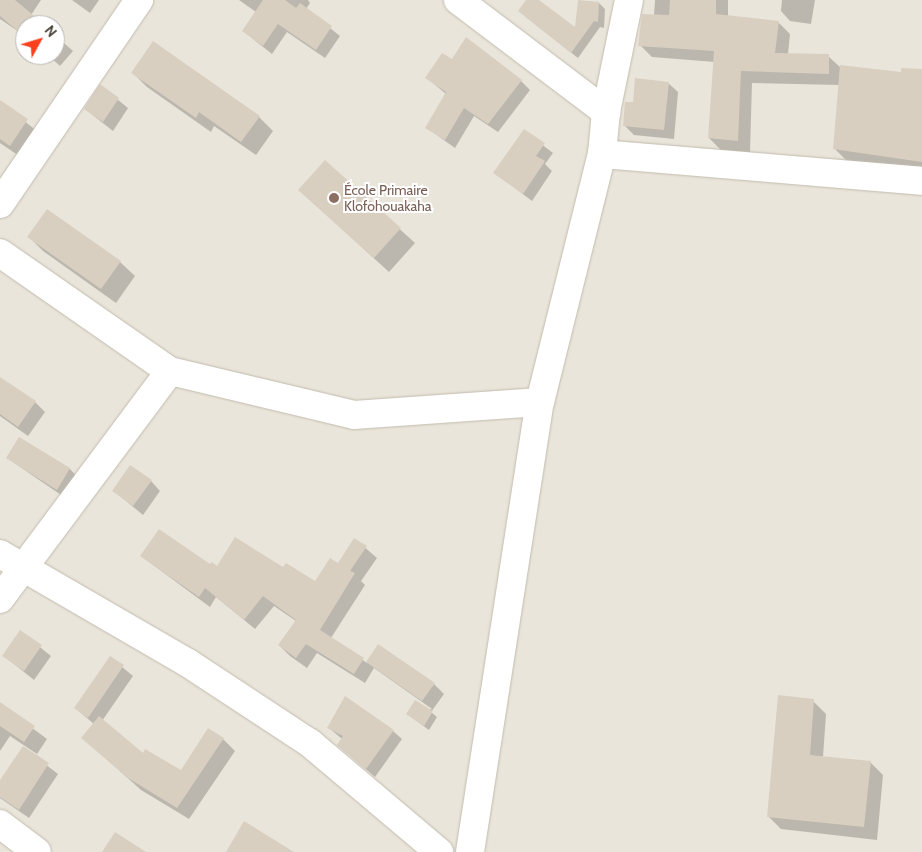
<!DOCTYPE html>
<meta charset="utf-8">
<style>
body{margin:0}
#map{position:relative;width:922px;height:852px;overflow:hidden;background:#f6f3ec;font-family:Cabin,sans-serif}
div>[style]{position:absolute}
.residential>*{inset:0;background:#eae5da}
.shadow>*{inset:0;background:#0003}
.building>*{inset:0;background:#d8cfc1}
.roads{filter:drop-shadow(0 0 1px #c2bbae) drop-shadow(0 0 1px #c2bbae)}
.minor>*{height:28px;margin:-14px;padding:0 14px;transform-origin:14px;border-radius:14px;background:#fff}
.dots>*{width:14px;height:14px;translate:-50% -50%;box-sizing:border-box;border:2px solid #fff;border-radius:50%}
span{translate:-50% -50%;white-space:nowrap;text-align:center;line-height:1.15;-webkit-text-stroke:4px #fff;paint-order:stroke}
.education-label{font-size:14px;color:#785e54}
.left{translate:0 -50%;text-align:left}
.north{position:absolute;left:15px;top:15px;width:50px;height:50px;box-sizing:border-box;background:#fff;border:1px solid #b7b4b0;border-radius:50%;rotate:51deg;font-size:14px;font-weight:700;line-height:20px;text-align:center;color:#4b4439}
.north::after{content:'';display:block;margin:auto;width:18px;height:22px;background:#fc3f1d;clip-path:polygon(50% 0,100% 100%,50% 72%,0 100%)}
</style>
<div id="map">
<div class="residential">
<i style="clip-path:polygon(evenodd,0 0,922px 0,922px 852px,0 852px,0 0,25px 25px,55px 25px,55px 55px,25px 55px,25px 25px)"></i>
</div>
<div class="shadow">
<i style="clip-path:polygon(0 0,41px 0,31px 15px,43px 25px,25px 25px,25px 36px,0 19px)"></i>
<i style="clip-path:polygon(72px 0,99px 0,90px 13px)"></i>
<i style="clip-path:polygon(239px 0,308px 0,310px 3px,306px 9px,340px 36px,325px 58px,287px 32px,272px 54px,243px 31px,256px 12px)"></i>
<i style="clip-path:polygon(528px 0,537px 0,577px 30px,599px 3px,605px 9px,604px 28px,600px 27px,578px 58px,526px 17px)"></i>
<i style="clip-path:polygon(655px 0,728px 0,728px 16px,778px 22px,790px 34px,788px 54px,828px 56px,841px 68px,902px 73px,922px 70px,922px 172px,900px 166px,846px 160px,834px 148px,840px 85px,752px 83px,750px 152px,721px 150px,709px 138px,715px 62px,652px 57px,640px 45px,654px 16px)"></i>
<i style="clip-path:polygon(782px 0,815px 0,811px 24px,790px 21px,781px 11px)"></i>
<i style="clip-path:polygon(55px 35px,73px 51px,60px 66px,48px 55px,55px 55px)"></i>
<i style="clip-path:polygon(452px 61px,521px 81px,530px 90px,498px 132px,474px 116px,455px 148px,427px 128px,446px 94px,427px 78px)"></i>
<i style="clip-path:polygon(133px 73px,259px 117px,273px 131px,256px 155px,214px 126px,211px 132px,147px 87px)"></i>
<i style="clip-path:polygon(668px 83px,678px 92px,674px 139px,634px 135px,624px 125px,634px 103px)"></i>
<i style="clip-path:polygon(101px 86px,128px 108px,113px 131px,85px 109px)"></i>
<i style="clip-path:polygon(0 102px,42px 135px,25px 160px,0 143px)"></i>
<i style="clip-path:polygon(524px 131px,553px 153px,545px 164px,552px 171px,532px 201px,495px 173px)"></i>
<i style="clip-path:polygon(325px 161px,415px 243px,389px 272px,299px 190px)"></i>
<i style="clip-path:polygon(29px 237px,120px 262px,135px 276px,116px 303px,43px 251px)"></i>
<i style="clip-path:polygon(0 387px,35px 402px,45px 412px,28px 436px,0 416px)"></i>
<i style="clip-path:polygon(20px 438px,70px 469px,79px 479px,67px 499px,7px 458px)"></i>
<i style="clip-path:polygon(151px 481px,160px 491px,143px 515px,114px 491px)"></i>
<i style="clip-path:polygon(355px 539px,377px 558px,361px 581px,365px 585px,331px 638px,367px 663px,379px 646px,434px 684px,444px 694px,431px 712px,437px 717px,429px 730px,407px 714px,432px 709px,374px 668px,365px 683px,317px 653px,307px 668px,290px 656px,279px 645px,296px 621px,274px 606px,255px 629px,216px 597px,210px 607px,141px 556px,218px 568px,284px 569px,316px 583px,338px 564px)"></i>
<i style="clip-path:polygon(21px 632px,51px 656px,34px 680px,4px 656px)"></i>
<i style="clip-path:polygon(110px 657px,133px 676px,102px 721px,144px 754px,182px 772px,223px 739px,235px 751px,189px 819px,141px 790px,83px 738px,94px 724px,75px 708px)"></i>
<i style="clip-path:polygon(813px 701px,826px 714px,823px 757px,870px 762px,883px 775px,877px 840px,781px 829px,768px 816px)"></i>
<i style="clip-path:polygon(0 704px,47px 739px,37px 754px,10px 736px,0 751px)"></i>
<i style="clip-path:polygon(329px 728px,393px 731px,402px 739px,375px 777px,338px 745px,342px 739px)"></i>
<i style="clip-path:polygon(23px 747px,58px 774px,29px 818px,0 798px,0 782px)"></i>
</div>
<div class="building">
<i style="clip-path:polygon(0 0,15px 0,45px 25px,25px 25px,25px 37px,0 16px)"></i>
<i style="clip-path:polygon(263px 0,285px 0,296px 8px,300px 3px,332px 26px,316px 50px,278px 24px,263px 46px,242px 31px)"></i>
<i style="clip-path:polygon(526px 0,539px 0,575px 27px,578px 0,599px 2px,598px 22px,594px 21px,571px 53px,518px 11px)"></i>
<i style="clip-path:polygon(670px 0,716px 0,716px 14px,779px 21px,775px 53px,829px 54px,829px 74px,741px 71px,738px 141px,708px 138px,714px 51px,638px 46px,642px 14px,669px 15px)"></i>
<i style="clip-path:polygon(55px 33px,64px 41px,55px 51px)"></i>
<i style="clip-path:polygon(466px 37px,522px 80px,488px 124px,464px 108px,445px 140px,425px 128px,446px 92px,425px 78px,442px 53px,452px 59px)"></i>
<i style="clip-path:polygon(153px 41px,260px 116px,241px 142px,199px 112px,196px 118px,131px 73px)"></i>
<i style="clip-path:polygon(840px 65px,901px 72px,901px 68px,922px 69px,922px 162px,833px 149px)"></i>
<i style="clip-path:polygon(635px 78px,669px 82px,664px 130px,623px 126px,625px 102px,633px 102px)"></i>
<i style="clip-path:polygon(100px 84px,119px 98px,103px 122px,84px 109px)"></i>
<i style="clip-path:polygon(0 100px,28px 119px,10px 146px,0 139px)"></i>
<i style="clip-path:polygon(524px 129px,545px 143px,536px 156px,545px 161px,523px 194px,493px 173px)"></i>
<i style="clip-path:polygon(325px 160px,401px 228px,374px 258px,298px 190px)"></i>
<i style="clip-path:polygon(47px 209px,121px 261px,101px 289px,27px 237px)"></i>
<i style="clip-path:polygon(0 377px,36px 401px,18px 427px,0 414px)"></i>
<i style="clip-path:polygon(19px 437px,70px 468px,57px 490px,6px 458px)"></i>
<i style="clip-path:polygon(130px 465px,152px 480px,133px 506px,112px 491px)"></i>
<i style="clip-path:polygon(159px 529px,210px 564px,212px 562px,217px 566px,235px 537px,283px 567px,286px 563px,315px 581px,330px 558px,338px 563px,354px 538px,367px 546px,350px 571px,355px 573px,320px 630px,364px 658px,354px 674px,306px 644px,296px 658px,278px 645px,296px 620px,263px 596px,244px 620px,205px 588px,199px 597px,140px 556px)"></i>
<i style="clip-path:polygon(20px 630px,42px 645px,24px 671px,2px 656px)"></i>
<i style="clip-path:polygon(378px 644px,435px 683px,422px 701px,366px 662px)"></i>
<i style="clip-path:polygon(110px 656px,124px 665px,88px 718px,74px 708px)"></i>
<i style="clip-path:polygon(778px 695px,814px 699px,810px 755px,871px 761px,864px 827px,767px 817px)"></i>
<i style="clip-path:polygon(345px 696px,394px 730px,366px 769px,337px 745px,343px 736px,327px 728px)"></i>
<i style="clip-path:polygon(415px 700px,433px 711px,424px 726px,406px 714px)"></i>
<i style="clip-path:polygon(0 702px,35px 726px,24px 742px,0 726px)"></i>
<i style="clip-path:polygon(99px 716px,143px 753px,145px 749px,181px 770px,208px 728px,224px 738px,177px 808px,128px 778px,81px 738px)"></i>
<i style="clip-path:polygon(23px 746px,49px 763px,19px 810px,0 797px,0 780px)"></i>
<i style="clip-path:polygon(244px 821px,294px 852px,226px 852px)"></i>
<i style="clip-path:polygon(115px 832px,146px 852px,102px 852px)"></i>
</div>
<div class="roads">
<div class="minor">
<i style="left:458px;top:0;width:186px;rotate:37.1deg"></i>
<i style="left:602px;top:154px;width:321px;rotate:4.8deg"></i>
<i style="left:0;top:204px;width:247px;rotate:-55.7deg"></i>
<i style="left:0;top:253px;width:207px;rotate:34.8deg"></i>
<i style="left:170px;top:371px;width:189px;rotate:13.4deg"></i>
<i style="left:354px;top:415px;width:186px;rotate:-4deg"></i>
<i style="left:0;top:554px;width:217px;rotate:30.1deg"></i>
<i style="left:188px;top:663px;width:146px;rotate:33.3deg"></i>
<i style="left:310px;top:743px;width:169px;rotate:40.2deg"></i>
<i style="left:0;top:599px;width:284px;rotate:-53.3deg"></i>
<i style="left:0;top:824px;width:46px;rotate:37.1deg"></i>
<i style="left:470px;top:852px;width:455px;rotate:-81.2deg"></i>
<i style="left:540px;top:402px;width:256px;rotate:-76deg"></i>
<i style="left:602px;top:154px;width:42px;rotate:-84.6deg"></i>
<i style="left:606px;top:112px;width:114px;rotate:-78.4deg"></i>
</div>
</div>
<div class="dots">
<i style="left:334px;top:198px;background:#8d6e63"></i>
</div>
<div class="education-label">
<span class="left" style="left:344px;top:198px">École Primaire<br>Klofohouakaha</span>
</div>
<div class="north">N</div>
</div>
